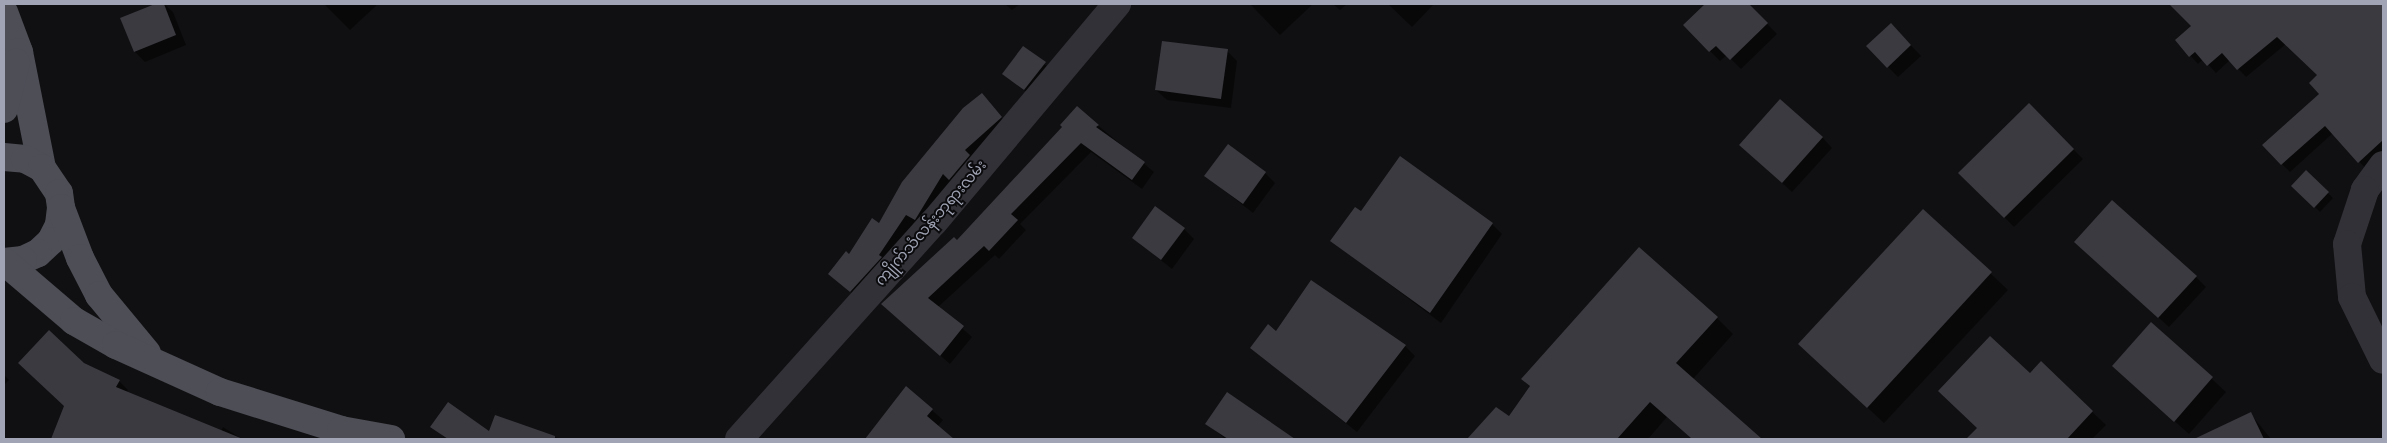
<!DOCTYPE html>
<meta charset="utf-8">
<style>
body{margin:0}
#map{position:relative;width:2387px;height:443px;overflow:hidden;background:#101012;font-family:Rubik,"Noto Sans Myanmar",sans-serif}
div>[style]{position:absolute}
.shadow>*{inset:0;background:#0007}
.building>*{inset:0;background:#3a3a40}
.minor>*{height:28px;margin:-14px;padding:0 14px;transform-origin:14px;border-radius:14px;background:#313137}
.major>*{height:28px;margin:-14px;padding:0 14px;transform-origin:14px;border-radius:14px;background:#4d4e56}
span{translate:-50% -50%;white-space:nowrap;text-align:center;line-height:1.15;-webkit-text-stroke:4px #0b0b0d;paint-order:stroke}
.street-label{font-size:15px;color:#a0a4b4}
.frame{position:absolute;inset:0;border:5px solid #a0a4b4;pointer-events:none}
</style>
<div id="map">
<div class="shadow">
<i style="clip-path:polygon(158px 4px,164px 4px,173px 12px,186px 45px,145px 62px,135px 52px,121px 19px)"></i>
<i style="clip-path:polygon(324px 4px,378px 4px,350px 30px)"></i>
<i style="clip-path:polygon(1005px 4px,1020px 4px,1012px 10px)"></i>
<i style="clip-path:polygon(1250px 4px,1313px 4px,1280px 35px)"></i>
<i style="clip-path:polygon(1333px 4px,1347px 4px,1340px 10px)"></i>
<i style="clip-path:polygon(1388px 4px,1434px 4px,1412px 27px)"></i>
<i style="clip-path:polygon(1706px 4px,1748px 4px,1777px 34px,1741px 69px,1727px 55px,1720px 61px,1684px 25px)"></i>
<i style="clip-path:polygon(2171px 4px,2383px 4px,2383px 155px,2367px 170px,2333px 133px,2290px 172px,2282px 164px,2321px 94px,2319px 76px,2286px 44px,2246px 77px,2230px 60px,2216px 73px,2203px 59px,2198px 64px,2177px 41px,2193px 26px)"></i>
<i style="clip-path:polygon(1901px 35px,1921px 56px,1898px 77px,1888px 67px)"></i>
<i style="clip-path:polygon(1024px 47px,1055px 73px,1035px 99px,1004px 74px)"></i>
<i style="clip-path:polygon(1227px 51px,1237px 61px,1231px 108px,1167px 100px,1156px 90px)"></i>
<i style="clip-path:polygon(982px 95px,1011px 128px,861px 301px,830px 274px,880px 225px)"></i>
<i style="clip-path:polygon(2029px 105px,2083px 159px,2014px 227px,1960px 173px)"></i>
<i style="clip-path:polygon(1077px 108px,1154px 172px,1142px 189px,1091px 152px,1020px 224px,1026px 230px,999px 259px,995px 255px,938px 307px,972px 337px,950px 364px,883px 305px,957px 242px,1064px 127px)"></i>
<i style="clip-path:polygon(1822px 137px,1832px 148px,1792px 192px,1751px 155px)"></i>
<i style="clip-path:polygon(2306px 172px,2333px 198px,2320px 212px,2293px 186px)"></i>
<i style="clip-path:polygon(1265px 173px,1275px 183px,1253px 213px,1206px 176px)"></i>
<i style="clip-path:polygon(1923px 210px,2008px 290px,1884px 423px,1816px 360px)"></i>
<i style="clip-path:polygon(1361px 213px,1492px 224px,1502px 234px,1441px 323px,1332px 241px)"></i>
<i style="clip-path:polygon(1184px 229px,1194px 239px,1172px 269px,1133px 238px)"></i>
<i style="clip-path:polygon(2086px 252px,2196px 277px,2206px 287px,2169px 327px)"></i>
<i style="clip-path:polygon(1717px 318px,1733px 334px,1693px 379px,1759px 439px,1692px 439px,1667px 417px,1648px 439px,1468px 439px,1496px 408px,1510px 417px)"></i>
<i style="clip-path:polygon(2151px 323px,2226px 392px,2189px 434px,2127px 379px)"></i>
<i style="clip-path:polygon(1276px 332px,1405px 346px,1415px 356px,1357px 432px,1251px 348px)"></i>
<i style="clip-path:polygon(2041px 363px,2106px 425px,2092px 439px,1968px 439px)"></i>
<i style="clip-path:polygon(84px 365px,119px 381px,128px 390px,126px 393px,221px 431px,223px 427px,242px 439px,52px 439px)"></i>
<i style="clip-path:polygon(4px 375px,9px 380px,4px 385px)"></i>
<i style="clip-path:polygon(906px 387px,943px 420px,937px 427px,952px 439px,867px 439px)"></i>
<i style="clip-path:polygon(1227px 394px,1293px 439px,1225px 439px,1207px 423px)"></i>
<i style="clip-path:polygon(2250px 413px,2271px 439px,2211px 439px,2208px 434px)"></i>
<i style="clip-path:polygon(496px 416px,561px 439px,447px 439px,432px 427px,490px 433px)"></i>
</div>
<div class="building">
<i style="clip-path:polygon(155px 4px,164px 4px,176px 35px,134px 52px,120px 18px)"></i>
<i style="clip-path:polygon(1705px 4px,1749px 4px,1768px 23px,1730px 60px,1716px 46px,1709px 52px,1683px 25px)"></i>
<i style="clip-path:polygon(2169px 4px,2383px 4px,2383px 140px,2358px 163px,2325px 126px,2281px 165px,2262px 145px,2319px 94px,2309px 83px,2317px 75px,2277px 37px,2237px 70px,2222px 53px,2207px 66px,2195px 52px,2189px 57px,2175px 40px,2191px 26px)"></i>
<i style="clip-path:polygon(1891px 23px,1911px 45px,1887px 68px,1866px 46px)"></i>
<i style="clip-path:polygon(1162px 41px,1228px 49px,1221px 99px,1155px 90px)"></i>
<i style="clip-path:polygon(1023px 46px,1046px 62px,1024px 90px,1002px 74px)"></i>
<i style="clip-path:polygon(982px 93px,1002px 117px,965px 150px,970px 155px,949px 180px,943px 174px,915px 220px,906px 215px,879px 255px,882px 257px,850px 292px,828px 274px,846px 251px,849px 254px,872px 218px,879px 223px,902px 182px,963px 108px)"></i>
<i style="clip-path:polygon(1780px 99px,1823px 137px,1782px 183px,1739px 145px)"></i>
<i style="clip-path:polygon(2029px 103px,2074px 149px,2004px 218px,1958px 173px)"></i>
<i style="clip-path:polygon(1077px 106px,1099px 125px,1096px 127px,1145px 162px,1132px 180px,1081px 143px,1011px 214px,1018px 220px,989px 251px,984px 246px,928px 298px,964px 326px,940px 356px,881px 304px,954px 237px,957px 240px,1062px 127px,1060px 125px)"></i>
<i style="clip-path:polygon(1228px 144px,1266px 172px,1243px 204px,1204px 176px)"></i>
<i style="clip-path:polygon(1400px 156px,1493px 223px,1430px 313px,1330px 241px,1355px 207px,1361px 211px)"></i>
<i style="clip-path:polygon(2306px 170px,2329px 192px,2314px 208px,2291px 186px)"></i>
<i style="clip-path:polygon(2112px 200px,2197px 276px,2158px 318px,2074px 242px)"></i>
<i style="clip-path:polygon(1155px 206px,1185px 228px,1161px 260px,1132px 238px)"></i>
<i style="clip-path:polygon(1923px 209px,1992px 272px,1867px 408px,1798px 344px)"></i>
<i style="clip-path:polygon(1639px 247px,1718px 317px,1676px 363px,1762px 439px,1692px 439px,1650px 402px,1617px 439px,1467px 439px,1496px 407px,1509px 416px,1530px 386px,1521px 379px)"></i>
<i style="clip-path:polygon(1311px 280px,1406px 345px,1346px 423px,1250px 348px,1268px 324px,1276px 331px)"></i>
<i style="clip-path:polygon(2151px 322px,2213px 377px,2174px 422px,2112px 366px)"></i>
<i style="clip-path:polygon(49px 330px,84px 363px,120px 380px,116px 387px,243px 439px,51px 439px,64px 406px,18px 363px)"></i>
<i style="clip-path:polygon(1990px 336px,2030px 373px,2041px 361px,2093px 411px,2067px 439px,1966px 439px,1977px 428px,1938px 391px)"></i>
<i style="clip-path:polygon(906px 386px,933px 409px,927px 416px,954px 439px,865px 439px)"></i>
<i style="clip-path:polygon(1227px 392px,1295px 439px,1228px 439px,1205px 424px)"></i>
<i style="clip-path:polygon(448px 402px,489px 431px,495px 415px,555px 436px,555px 439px,448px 439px,430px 427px)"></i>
<i style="clip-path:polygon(2251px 412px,2264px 439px,2194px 439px)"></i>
</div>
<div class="minor">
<i style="left:2383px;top:165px;width:31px;rotate:126deg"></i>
<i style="left:2365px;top:190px;width:57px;rotate:108.4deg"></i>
<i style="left:2347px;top:244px;width:53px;rotate:84.6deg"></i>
<i style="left:2352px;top:297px;width:70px;rotate:63.8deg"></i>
<i style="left:739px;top:439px;width:292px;rotate:-48.1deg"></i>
<i style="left:934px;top:222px;width:285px;rotate:-50deg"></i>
</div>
<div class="major">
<i style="left:4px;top:12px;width:43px;rotate:69.4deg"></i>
<i style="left:19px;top:52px;width:118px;rotate:78.8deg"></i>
<i style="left:4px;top:109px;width:48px;rotate:-75.4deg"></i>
<i style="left:4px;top:157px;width:21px;rotate:5deg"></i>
<i style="left:25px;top:159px;width:19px;rotate:28deg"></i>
<i style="left:42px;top:168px;width:30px;rotate:56deg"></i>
<i style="left:59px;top:193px;width:15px;rotate:82deg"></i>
<i style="left:61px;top:208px;width:17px;rotate:97deg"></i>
<i style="left:59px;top:225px;width:18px;rotate:117deg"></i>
<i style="left:51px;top:241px;width:18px;rotate:137deg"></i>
<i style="left:38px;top:253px;width:17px;rotate:155deg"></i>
<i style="left:23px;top:260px;width:19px;rotate:174deg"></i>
<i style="left:61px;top:208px;width:53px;rotate:69.2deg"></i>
<i style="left:80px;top:258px;width:42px;rotate:62.8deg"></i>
<i style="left:99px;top:295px;width:75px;rotate:50.4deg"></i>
<i style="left:5px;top:262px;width:91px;rotate:40.5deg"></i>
<i style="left:74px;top:321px;width:48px;rotate:29.7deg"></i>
<i style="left:116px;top:345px;width:114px;rotate:24.3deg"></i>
<i style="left:220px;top:392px;width:127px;rotate:17.4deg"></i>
<i style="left:341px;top:430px;width:51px;rotate:10.2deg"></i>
</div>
<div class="street-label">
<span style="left:931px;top:223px;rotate:-49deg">ကျိုက်သံလန်းဘုရားလမ်း</span>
</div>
<div class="frame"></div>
</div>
